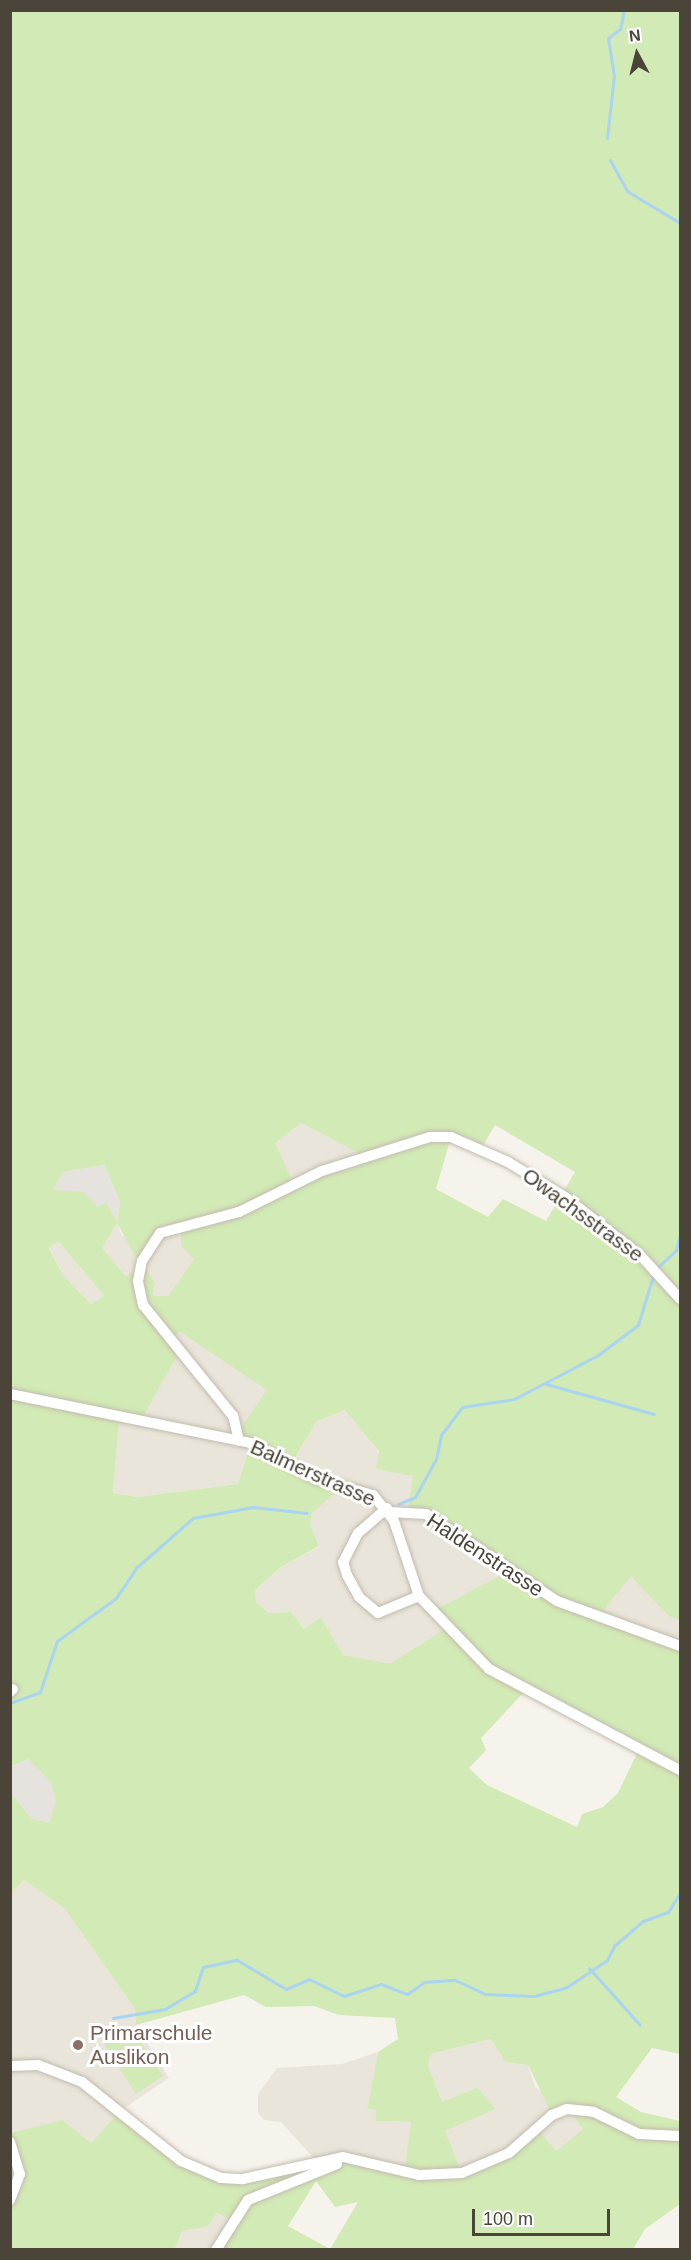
<!DOCTYPE html>
<style>
body{margin:0}
#map{position:relative;width:691px;height:2260px;overflow:hidden;background:#f6f3ec;font-family:Arial,sans-serif}
div>[style]{position:absolute}
.residential>*{inset:0;background:#eae5da}
.industrial>*{inset:0;background:#e6e2dd}
.green>*{inset:0;background:#d2eab5}
.stream>*{height:3px;margin:-1.5px;padding:0 1.5px;transform-origin:1.5px;border-radius:1.5px;background:#a9d4f2}
.roads{filter:drop-shadow(0 0 2px #c2bbae) drop-shadow(0 0 2px #c2bbae)}
.minor>*{height:10px;margin:-5px;padding:0 5px;transform-origin:5px;border-radius:5px;background:#fff}
.dots>*{width:16px;height:16px;translate:-50% -50%;box-sizing:border-box;border:3px solid #fff;border-radius:50%}
span{translate:-50% -50%;white-space:nowrap;text-align:center;line-height:1.15;-webkit-text-stroke:6px #fff;paint-order:stroke}
.street-label{font-size:21px;color:#4b4439}
.education-label{font-size:21px;color:#785e54}
.left{translate:0 -50%;text-align:left}
.frame{position:absolute;inset:0;border:12px solid #4b4439;pointer-events:none}
.north{position:absolute;left:607px;top:24px;width:60px;height:60px;-webkit-text-stroke:4px #fff;paint-order:stroke;rotate:353deg;font-size:16px;font-weight:700;line-height:24px;text-align:center;color:#4b4439}
.north::after{content:'';display:block;margin:auto;width:21px;height:27px;background:#4b4439;clip-path:polygon(50% 0,100% 100%,50% 72%,0 100%)}
.scale{position:absolute;left:472px;top:2209px;width:138px;height:27px;box-sizing:border-box;border:3px solid #4b4439;border-top:0;padding-left:8px;font-size:18px;line-height:21px;white-space:nowrap;color:#4b4439;-webkit-text-stroke:4px #fff;paint-order:stroke}
</style>
<div id="map">
<div class="residential">
<i style="clip-path:polygon(301px 1123px,369px 1158px,294px 1184px,274px 1143px)"></i>
<i style="clip-path:polygon(117px 1223px,122px 1236px,181px 1226px,194px 1259px,168px 1296px,152px 1295px,126px 1278px,102px 1248px)"></i>
<i style="clip-path:polygon(58px 1241px,94px 1284px,104px 1296px,91px 1304px,63px 1275px,49px 1247px)"></i>
<i style="clip-path:polygon(180px 1332px,268px 1390px,240px 1429px,250px 1443px,238px 1484px,137px 1497px,113px 1493px,119px 1418px,140px 1422px,170px 1343px)"></i>
<i style="clip-path:polygon(346px 1410px,379px 1453px,413px 1476px,426px 1514px,508px 1572px,433px 1611px,448px 1627px,390px 1665px,343px 1655px,321px 1617px,304px 1629px,291px 1612px,269px 1613px,255px 1601px,255px 1590px,281px 1567px,319px 1547px,310px 1525px,312px 1512px,290px 1468px,316px 1422px)"></i>
<i style="clip-path:polygon(631px 1575px,667px 1615px,680px 1621px,680px 1646px,600px 1615px)"></i>
<i style="clip-path:polygon(24px 1880px,64px 1908px,135px 2009px,136px 2025px,169px 2078px,120px 2111px,91px 2143px,11px 2133px,11px 1893px)"></i>
<i style="clip-path:polygon(491px 2039px,505px 2062px,528px 2065px,535px 2087px,567px 2109px,583px 2129px,556px 2151px,509px 2153px,462px 2173px,445px 2131px,496px 2109px,442px 2102px,428px 2065px,431px 2054px)"></i>
<i style="clip-path:polygon(378px 2052px,367px 2109px,376px 2110px,375px 2121px,411px 2122px,404px 2171px,318px 2163px,281px 2122px,264px 2120px,258px 2113px,258px 2094px,277px 2068px,342px 2064px)"></i>
<i style="clip-path:polygon(217px 2213px,231px 2220px,216px 2249px,175px 2250px,182px 2231px,207px 2227px)"></i>
</div>
<div class="industrial">
<i style="clip-path:polygon(104px 1165px,120px 1202px,117px 1223px,98px 1207px,53px 1190px,63px 1172px)"></i>
<i style="clip-path:polygon(28px 1759px,51px 1783px,56px 1801px,49px 1823px,31px 1818px,11px 1793px,11px 1767px)"></i>
</div>
<div class="green">
<i style="clip-path:polygon(evenodd,10px 11px,680px 11px,680px 1621px,667px 1615px,631px 1576px,600px 1615px,680px 1646px,680px 2054px,652px 2048px,616px 2097px,641px 2112px,680px 2121px,680px 2204px,645px 2229px,633px 2249px,216px 2249px,231px 2220px,217px 2213px,207px 2227px,182px 2231px,175px 2249px,11px 2249px,11px 2200px,20px 2182px,11px 2133px,62px 2120px,91px 2143px,120px 2111px,165px 2148px,221px 2178px,343px 2157px,404px 2171px,411px 2122px,375px 2121px,376px 2110px,367px 2109px,378px 2052px,398px 2039px,395px 2018px,339px 2015px,314px 2006px,266px 2007px,244px 1995px,136px 2025px,135px 2009px,64px 1908px,24px 1880px,11px 1893px,11px 1793px,31px 1818px,49px 1823px,56px 1801px,51px 1783px,28px 1759px,10px 1767px,10px 11px,301px 1123px,368px 1158px,294px 1184px,275px 1143px,301px 1123px,10px 11px,495px 1125px,575px 1172px,546px 1221px,503px 1199px,488px 1217px,436px 1189px,451px 1137px,481px 1149px,495px 1125px,10px 11px,104px 1165px,120px 1202px,117px 1222px,106px 1203px,98px 1207px,84px 1192px,53px 1190px,63px 1172px,104px 1165px,10px 11px,117px 1223px,136px 1257px,145px 1256px,160px 1233px,181px 1227px,181px 1246px,194px 1259px,168px 1296px,152px 1295px,155px 1283px,145px 1268px,139px 1266px,126px 1277px,102px 1248px,117px 1223px,10px 11px,58px 1241px,104px 1296px,91px 1304px,63px 1275px,49px 1248px,58px 1241px,10px 11px,180px 1332px,267px 1390px,240px 1429px,239px 1441px,250px 1444px,238px 1484px,137px 1497px,113px 1493px,119px 1419px,140px 1422px,178px 1354px,170px 1343px,180px 1332px,10px 11px,345px 1410px,379px 1452px,376px 1469px,413px 1476px,408px 1511px,441px 1522px,507px 1572px,433px 1611px,448px 1627px,390px 1664px,343px 1655px,321px 1617px,304px 1629px,291px 1612px,269px 1613px,256px 1602px,255px 1590px,281px 1567px,319px 1546px,310px 1525px,312px 1513px,343px 1486px,290px 1467px,316px 1422px,345px 1410px,10px 11px,525px 1691px,639px 1749px,618px 1793px,603px 1807px,582px 1814px,577px 1827px,487px 1785px,469px 1768px,486px 1750px,481px 1738px,525px 1691px,10px 11px,491px 2039px,505px 2062px,528px 2065px,552px 2115px,567px 2109px,583px 2129px,556px 2151px,537px 2128px,482px 2167px,462px 2173px,445px 2131px,496px 2109px,477px 2088px,442px 2102px,428px 2065px,431px 2054px,491px 2039px,10px 11px,316px 2181px,335px 2207px,358px 2202px,330px 2249px,288px 2226px,316px 2181px)"></i>
<i style="clip-path:polygon(131px 2027px,163px 2076px,136px 2094px,104px 2044px)"></i>
</div>
<div class="stream">
<i style="left:607px;top:138px;width:62px;rotate:-83.6deg"></i>
<i style="left:614px;top:76px;width:38px;rotate:-99deg"></i>
<i style="left:608px;top:38px;width:15px;rotate:-37deg"></i>
<i style="left:620px;top:29px;width:19px;rotate:-78deg"></i>
<i style="left:610px;top:160px;width:35px;rotate:61deg"></i>
<i style="left:627px;top:191px;width:62px;rotate:31.1deg"></i>
<i style="left:659px;top:1266px;width:23px;rotate:-43deg"></i>
<i style="left:676px;top:1250px;width:16px;rotate:-75deg"></i>
<i style="left:546px;top:1384px;width:112px;rotate:15.5deg"></i>
<i style="left:398px;top:1504px;width:18px;rotate:-22deg"></i>
<i style="left:415px;top:1497px;width:43px;rotate:-61.1deg"></i>
<i style="left:436px;top:1459px;width:25px;rotate:-78deg"></i>
<i style="left:441px;top:1435px;width:35px;rotate:-53deg"></i>
<i style="left:462px;top:1407px;width:53px;rotate:-8.7deg"></i>
<i style="left:514px;top:1399px;width:95px;rotate:-27.6deg"></i>
<i style="left:598px;top:1355px;width:50px;rotate:-36.9deg"></i>
<i style="left:638px;top:1325px;width:51px;rotate:-73deg"></i>
<i style="left:10px;top:1703px;width:32px;rotate:-20deg"></i>
<i style="left:40px;top:1692px;width:54px;rotate:-71.6deg"></i>
<i style="left:57px;top:1641px;width:73px;rotate:-36.1deg"></i>
<i style="left:116px;top:1598px;width:36px;rotate:-56deg"></i>
<i style="left:136px;top:1568px;width:76px;rotate:-41.3deg"></i>
<i style="left:193px;top:1518px;width:61px;rotate:-10.4deg"></i>
<i style="left:253px;top:1507px;width:54px;rotate:6.3deg"></i>
<i style="left:589px;top:1968px;width:76px;rotate:48.2deg"></i>
<i style="left:113px;top:2018px;width:53px;rotate:-9.8deg"></i>
<i style="left:165px;top:2009px;width:35px;rotate:-31deg"></i>
<i style="left:195px;top:1991px;width:25px;rotate:-72deg"></i>
<i style="left:203px;top:1967px;width:35px;rotate:-12deg"></i>
<i style="left:237px;top:1960px;width:57px;rotate:30.6deg"></i>
<i style="left:286px;top:1989px;width:25px;rotate:-23deg"></i>
<i style="left:309px;top:1979px;width:39px;rotate:26deg"></i>
<i style="left:344px;top:1996px;width:39px;rotate:-18deg"></i>
<i style="left:381px;top:1984px;width:28px;rotate:21deg"></i>
<i style="left:407px;top:1994px;width:21px;rotate:-35deg"></i>
<i style="left:424px;top:1982px;width:31px;rotate:-4deg"></i>
<i style="left:455px;top:1980px;width:33px;rotate:25deg"></i>
<i style="left:485px;top:1994px;width:49px;rotate:2.3deg"></i>
<i style="left:534px;top:1996px;width:34px;rotate:-15deg"></i>
<i style="left:567px;top:1987px;width:48px;rotate:-34deg"></i>
<i style="left:607px;top:1960px;width:16px;rotate:-63deg"></i>
<i style="left:614px;top:1946px;width:38px;rotate:-41deg"></i>
<i style="left:643px;top:1921px;width:27px;rotate:-20deg"></i>
<i style="left:668px;top:1912px;width:22px;rotate:-58deg"></i>
</div>
<div class="roads">
<div class="minor">
<i style="left:10px;top:1394px;width:245px;rotate:11.5deg"></i>
<i style="left:250px;top:1443px;width:75px;rotate:28.6deg"></i>
<i style="left:316px;top:1479px;width:59px;rotate:15.7deg"></i>
<i style="left:373px;top:1495px;width:33px;rotate:51deg"></i>
<i style="left:394px;top:1521px;width:79px;rotate:71.6deg"></i>
<i style="left:419px;top:1596px;width:101px;rotate:46.2deg"></i>
<i style="left:489px;top:1669px;width:216px;rotate:27.9deg"></i>
<i style="left:239px;top:1441px;width:26px;rotate:-103deg"></i>
<i style="left:233px;top:1416px;width:143px;rotate:-129deg"></i>
<i style="left:143px;top:1305px;width:25px;rotate:-102deg"></i>
<i style="left:138px;top:1281px;width:20px;rotate:-79deg"></i>
<i style="left:142px;top:1261px;width:33px;rotate:-57deg"></i>
<i style="left:160px;top:1233px;width:82px;rotate:-14.9deg"></i>
<i style="left:239px;top:1212px;width:93px;rotate:-26.3deg"></i>
<i style="left:322px;top:1171px;width:113px;rotate:-17.5deg"></i>
<i style="left:430px;top:1137px;width:21px"></i>
<i style="left:451px;top:1137px;width:62px;rotate:23.7deg"></i>
<i style="left:508px;top:1162px;width:67px;rotate:31.6deg"></i>
<i style="left:565px;top:1197px;width:96px;rotate:37.8deg"></i>
<i style="left:641px;top:1256px;width:58px;rotate:47.8deg"></i>
<i style="left:387px;top:1508px;width:38px;rotate:139deg"></i>
<i style="left:358px;top:1533px;width:33px;rotate:117deg"></i>
<i style="left:343px;top:1562px;width:14px;rotate:73deg"></i>
<i style="left:347px;top:1575px;width:25px;rotate:61deg"></i>
<i style="left:359px;top:1597px;width:25px;rotate:40deg"></i>
<i style="left:378px;top:1613px;width:44px;rotate:-22.5deg"></i>
<i style="left:389px;top:1512px;width:37px;rotate:3deg"></i>
<i style="left:426px;top:1514px;width:157px;rotate:33.6deg"></i>
<i style="left:557px;top:1601px;width:131px;rotate:20.1deg"></i>
<i style="left:10px;top:1692px;width:4px;rotate:-45deg"></i>
<i style="left:10px;top:2066px;width:28px;rotate:-2deg"></i>
<i style="left:38px;top:2065px;width:47px;rotate:21.1deg"></i>
<i style="left:82px;top:2082px;width:127px;rotate:38.6deg"></i>
<i style="left:181px;top:2161px;width:43px;rotate:23deg"></i>
<i style="left:221px;top:2178px;width:22px;rotate:3deg"></i>
<i style="left:243px;top:2179px;width:102px;rotate:-12.4deg"></i>
<i style="left:343px;top:2157px;width:78px;rotate:13.3deg"></i>
<i style="left:419px;top:2175px;width:43px;rotate:-2.7deg"></i>
<i style="left:462px;top:2173px;width:51px;rotate:-23.1deg"></i>
<i style="left:509px;top:2153px;width:57px;rotate:-41.5deg"></i>
<i style="left:552px;top:2115px;width:16px;rotate:-22deg"></i>
<i style="left:567px;top:2109px;width:27px;rotate:6deg"></i>
<i style="left:594px;top:2112px;width:50px;rotate:26.1deg"></i>
<i style="left:639px;top:2134px;width:41px;rotate:2.8deg"></i>
<i style="left:10px;top:2142px;width:34px;rotate:73deg"></i>
<i style="left:20px;top:2174px;width:28px;rotate:111deg"></i>
<i style="left:216px;top:2250px;width:59px;rotate:-57.4deg"></i>
<i style="left:248px;top:2200px;width:96px;rotate:-22deg"></i>
</div>
</div>
<div class="dots">
<i style="left:78px;top:2045px;background:#8d6e63"></i>
</div>
<div class="street-label">
<span style="left:583px;top:1215px;rotate:36deg">Owachsstrasse</span>
<span style="left:313px;top:1473px;rotate:24deg">Balmerstrasse</span>
<span style="left:485px;top:1555px;rotate:33deg">Haldenstrasse</span>
</div>
<div class="education-label">
<span class="left" style="left:90px;top:2045px">Primarschule<br>Auslikon</span>
</div>
<div class="frame"></div>
<div class="north">N</div>
<div class="scale">100 m</div>
</div>
